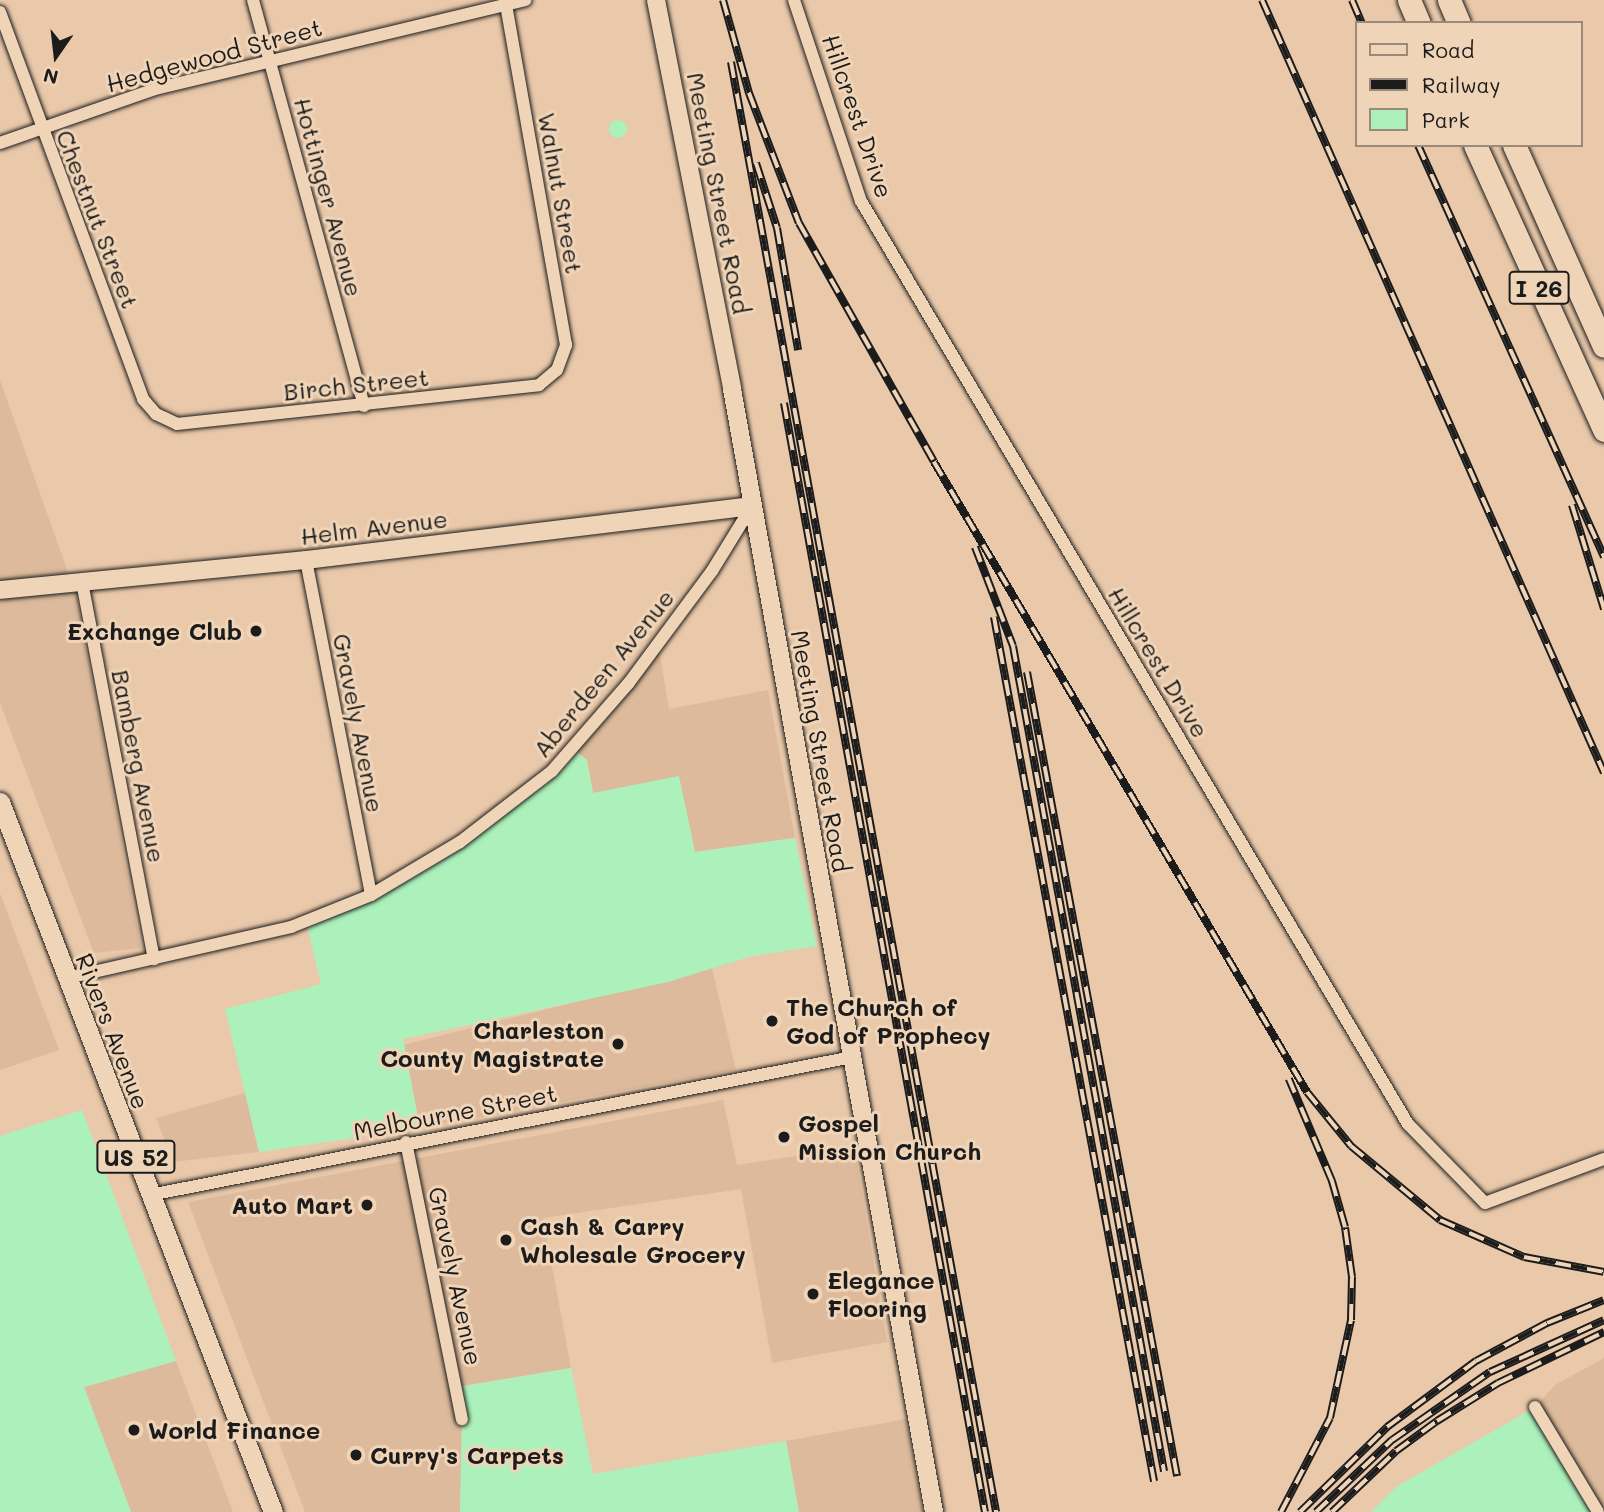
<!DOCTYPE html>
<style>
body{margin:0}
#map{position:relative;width:1604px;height:1512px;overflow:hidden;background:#eac9aa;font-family:Mali,sans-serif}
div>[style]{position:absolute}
.built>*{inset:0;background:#dcba9b}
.green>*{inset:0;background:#acf1bc}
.round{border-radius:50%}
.roads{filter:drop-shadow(0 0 2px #1c1c1c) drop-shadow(0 0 2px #1c1c1c)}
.street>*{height:12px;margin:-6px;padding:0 6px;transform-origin:6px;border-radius:6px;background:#f0d4b7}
.secondary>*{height:18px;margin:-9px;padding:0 9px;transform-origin:9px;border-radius:9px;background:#f0d4b7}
.primary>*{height:19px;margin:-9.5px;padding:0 9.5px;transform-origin:9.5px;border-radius:9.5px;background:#f0d4b7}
.highway>*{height:23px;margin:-11.5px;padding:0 11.5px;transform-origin:11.5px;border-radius:11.5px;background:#f0d4b7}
.rail>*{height:8px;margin-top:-4px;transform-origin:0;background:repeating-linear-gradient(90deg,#f0d4b7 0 16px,#1c1c1c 0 32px);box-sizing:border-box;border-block:2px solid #1c1c1c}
.dots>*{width:19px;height:19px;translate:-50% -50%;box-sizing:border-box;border:4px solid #f0d4b7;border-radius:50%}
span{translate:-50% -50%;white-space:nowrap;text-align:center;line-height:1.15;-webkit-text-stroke:6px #f0d4b7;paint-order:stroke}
.shield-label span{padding:2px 5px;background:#f0d4b7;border:2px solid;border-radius:5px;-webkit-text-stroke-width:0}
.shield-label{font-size:23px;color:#1c1c1c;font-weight:700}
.street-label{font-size:24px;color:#1c1c1c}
.poi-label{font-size:24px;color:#1c1c1c;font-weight:700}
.right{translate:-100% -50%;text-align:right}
.left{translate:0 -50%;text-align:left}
.legend{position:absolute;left:1355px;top:21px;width:228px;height:126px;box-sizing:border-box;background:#f0d4b7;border:2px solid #9b8a79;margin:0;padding:9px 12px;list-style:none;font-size:21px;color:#1c1c1c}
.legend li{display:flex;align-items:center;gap:14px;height:35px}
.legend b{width:35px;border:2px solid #9b8a79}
.north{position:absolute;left:21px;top:21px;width:70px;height:70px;-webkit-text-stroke:5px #f0d4b7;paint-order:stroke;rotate:194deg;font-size:19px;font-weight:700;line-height:28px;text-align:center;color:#1c1c1c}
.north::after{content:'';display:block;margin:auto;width:24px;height:32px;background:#1c1c1c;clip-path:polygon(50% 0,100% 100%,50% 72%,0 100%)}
</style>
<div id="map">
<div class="built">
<i style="clip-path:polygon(0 380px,77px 598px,141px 948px,94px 953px,0 703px)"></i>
<i style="clip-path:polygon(658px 643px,669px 709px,768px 690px,795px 838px,695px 852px,593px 793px,587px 760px,572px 748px)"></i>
<i style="clip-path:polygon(0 893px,59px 1050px,0 1070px)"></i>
<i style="clip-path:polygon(712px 968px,736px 1070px,420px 1128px,403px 1045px)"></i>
<i style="clip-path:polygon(245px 1093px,259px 1152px,173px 1162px,156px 1118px)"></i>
<i style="clip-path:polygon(723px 1100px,737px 1165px,854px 1147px,887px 1342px,772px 1363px,741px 1189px,543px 1218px,571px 1368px,456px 1387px,462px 1419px,460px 1512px,305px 1512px,188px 1202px)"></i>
<i style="clip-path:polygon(1604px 1358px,1604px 1512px,1535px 1407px,1555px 1385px)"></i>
<i style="clip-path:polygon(176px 1361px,233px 1512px,131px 1512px,84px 1387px)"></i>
<i style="clip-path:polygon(906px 1419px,923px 1512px,799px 1512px,786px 1441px)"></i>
</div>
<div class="green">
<i class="round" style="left:609px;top:120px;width:18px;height:18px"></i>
<i style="clip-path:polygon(572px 748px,587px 760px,593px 793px,679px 776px,695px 852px,795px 838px,817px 946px,752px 956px,668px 982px,403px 1039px,420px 1128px,259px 1152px,225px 1009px,321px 984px,306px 921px,460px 842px)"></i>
<i style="clip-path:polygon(82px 1110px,176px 1361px,84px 1387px,131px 1512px,0 1512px,0 1136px)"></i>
<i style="clip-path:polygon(571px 1368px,593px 1474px,786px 1441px,799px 1512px,460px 1512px,462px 1419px,457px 1387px)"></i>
<i style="clip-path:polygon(1535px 1407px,1598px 1512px,1371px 1512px,1396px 1487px)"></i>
</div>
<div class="roads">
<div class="street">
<i style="left:253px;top:0;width:421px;rotate:74.7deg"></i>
<i style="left:794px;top:0;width:212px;rotate:71.6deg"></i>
<i style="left:861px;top:201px;width:1073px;rotate:59.35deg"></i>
<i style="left:1408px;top:1124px;width:110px;rotate:45.7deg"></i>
<i style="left:1485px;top:1203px;width:127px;rotate:-20.3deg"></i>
<i style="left:0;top:12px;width:413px;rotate:69.7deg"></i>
<i style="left:143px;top:399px;width:20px;rotate:49deg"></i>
<i style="left:156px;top:414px;width:23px;rotate:25deg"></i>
<i style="left:177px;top:424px;width:364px;rotate:-6.1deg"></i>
<i style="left:539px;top:385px;width:23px;rotate:-40deg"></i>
<i style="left:557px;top:370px;width:27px;rotate:-70deg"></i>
<i style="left:566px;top:345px;width:350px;rotate:-100deg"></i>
<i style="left:0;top:143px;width:164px;rotate:-19.2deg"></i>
<i style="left:155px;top:89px;width:381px;rotate:-13.5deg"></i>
<i style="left:306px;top:560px;width:341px;rotate:79deg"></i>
<i style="left:82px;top:582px;width:384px;rotate:79.2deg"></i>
<i style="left:67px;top:978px;width:230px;rotate:-12.8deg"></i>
<i style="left:291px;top:927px;width:86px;rotate:-21.8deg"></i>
<i style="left:371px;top:895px;width:104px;rotate:-30.8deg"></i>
<i style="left:460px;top:842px;width:116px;rotate:-37.7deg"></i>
<i style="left:552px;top:771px;width:116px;rotate:-48.9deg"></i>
<i style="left:628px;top:684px;width:141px;rotate:-53.4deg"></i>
<i style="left:712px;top:571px;width:76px;rotate:-58.4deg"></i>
<i style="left:406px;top:1142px;width:283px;rotate:78.6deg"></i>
<i style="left:150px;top:1195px;width:715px;rotate:-11.12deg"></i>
<i style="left:1535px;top:1407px;width:122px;rotate:59deg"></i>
</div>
<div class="secondary">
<i style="left:656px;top:0;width:396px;rotate:78.9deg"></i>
<i style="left:732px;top:389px;width:1141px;rotate:79.8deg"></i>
<i style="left:0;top:590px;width:307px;rotate:-5.6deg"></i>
<i style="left:306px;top:560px;width:449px;rotate:-6.9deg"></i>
</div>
<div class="primary">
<i style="left:0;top:802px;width:761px;rotate:68.97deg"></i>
</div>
<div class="highway">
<i style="left:1409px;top:0;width:25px;rotate:67deg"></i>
<i style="left:1449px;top:0;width:25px;rotate:67deg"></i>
<i style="left:1475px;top:145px;width:313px;rotate:65.6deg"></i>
<i style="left:1514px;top:145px;width:220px;rotate:65.9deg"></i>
</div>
</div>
<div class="rail">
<i style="left:723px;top:0;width:97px;rotate:74.4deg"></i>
<i style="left:749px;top:93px;width:139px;rotate:69deg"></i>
<i style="left:799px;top:223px;width:274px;rotate:60.5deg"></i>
<i style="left:934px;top:462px;width:732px;rotate:59.37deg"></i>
<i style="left:1307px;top:1092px;width:70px;rotate:50.8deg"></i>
<i style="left:1351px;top:1146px;width:116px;rotate:39.7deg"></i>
<i style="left:1440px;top:1220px;width:92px;rotate:23.8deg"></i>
<i style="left:1524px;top:1257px;width:81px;rotate:10.6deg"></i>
<i style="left:1262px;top:0;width:845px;rotate:66.13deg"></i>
<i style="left:1352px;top:0;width:25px;rotate:67deg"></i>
<i style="left:731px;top:62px;width:1474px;rotate:79.64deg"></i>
<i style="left:1418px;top:145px;width:452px;rotate:65.7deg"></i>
<i style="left:756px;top:163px;width:68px;rotate:72.1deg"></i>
<i style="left:777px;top:228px;width:124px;rotate:80.2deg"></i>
<i style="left:784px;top:403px;width:1127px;rotate:79.73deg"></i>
<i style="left:1572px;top:505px;width:109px;rotate:72.9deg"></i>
<i style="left:975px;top:547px;width:106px;rotate:69deg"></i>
<i style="left:1013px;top:646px;width:839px;rotate:79.63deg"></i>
<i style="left:994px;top:617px;width:879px;rotate:79.51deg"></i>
<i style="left:1027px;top:672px;width:818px;rotate:79.43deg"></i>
<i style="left:1281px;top:1512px;width:106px;rotate:-62.5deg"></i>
<i style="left:1330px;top:1418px;width:100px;rotate:-77.9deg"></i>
<i style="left:1351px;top:1320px;width:43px;rotate:-88.7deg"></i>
<i style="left:1352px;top:1277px;width:50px;rotate:-98deg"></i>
<i style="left:1345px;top:1227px;width:48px;rotate:-105.8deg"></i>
<i style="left:1332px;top:1181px;width:111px;rotate:-112.9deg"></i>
<i style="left:1300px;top:1512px;width:122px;rotate:-44.3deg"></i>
<i style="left:1387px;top:1427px;width:111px;rotate:-36.6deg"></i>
<i style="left:1476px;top:1361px;width:81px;rotate:-28.2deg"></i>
<i style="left:1547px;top:1323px;width:61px;rotate:-22deg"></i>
<i style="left:1316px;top:1512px;width:105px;rotate:-43.5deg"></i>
<i style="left:1392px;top:1440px;width:119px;rotate:-34.8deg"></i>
<i style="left:1490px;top:1372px;width:125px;rotate:-24.5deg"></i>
<i style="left:1332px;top:1512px;width:88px;rotate:-43.6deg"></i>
<i style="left:1396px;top:1451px;width:51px;rotate:-36.2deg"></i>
<i style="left:1437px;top:1421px;width:72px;rotate:-31.9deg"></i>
<i style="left:1498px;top:1383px;width:118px;rotate:-25.7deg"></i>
</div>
<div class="dots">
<i style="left:256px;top:631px;background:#1c1c1c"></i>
<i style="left:772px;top:1021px;background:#1c1c1c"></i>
<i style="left:618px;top:1044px;background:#1c1c1c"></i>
<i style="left:784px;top:1137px;background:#1c1c1c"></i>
<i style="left:367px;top:1205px;background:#1c1c1c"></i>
<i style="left:506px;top:1240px;background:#1c1c1c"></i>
<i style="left:813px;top:1294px;background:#1c1c1c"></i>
<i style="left:134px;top:1430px;background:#1c1c1c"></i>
<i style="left:356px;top:1455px;background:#1c1c1c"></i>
</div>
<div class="shield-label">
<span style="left:1539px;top:288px">I 26</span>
<span style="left:136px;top:1157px">US 52</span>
</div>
<div class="street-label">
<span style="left:214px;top:55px;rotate:-15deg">Hedgewood Street</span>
<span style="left:858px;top:116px;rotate:71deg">Hillcrest Drive</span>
<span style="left:561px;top:193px;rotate:80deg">Walnut Street</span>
<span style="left:719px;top:193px;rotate:79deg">Meeting Street Road</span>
<span style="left:329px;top:197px;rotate:75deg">Hottinger Avenue</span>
<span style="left:98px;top:219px;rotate:69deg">Chestnut Street</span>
<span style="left:356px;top:384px;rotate:-6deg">Birch Street</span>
<span style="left:374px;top:527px;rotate:-7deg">Helm Avenue</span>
<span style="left:1159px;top:662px;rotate:59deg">Hillcrest Drive</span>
<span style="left:603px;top:673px;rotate:-51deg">Aberdeen Avenue</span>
<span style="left:359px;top:723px;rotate:79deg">Gravely Avenue</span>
<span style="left:821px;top:751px;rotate:80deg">Meeting Street Road</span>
<span style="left:139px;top:766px;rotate:79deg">Bamberg Avenue</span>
<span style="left:113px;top:1031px;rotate:69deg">Rivers Avenue</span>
<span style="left:455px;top:1112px;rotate:-11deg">Melbourne Street</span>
<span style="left:456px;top:1276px;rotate:78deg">Gravely Avenue</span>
</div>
<div class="poi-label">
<span class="right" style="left:242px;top:631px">Exchange Club</span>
<span class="left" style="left:786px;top:1021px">The Church of<br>God of Prophecy</span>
<span class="right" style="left:604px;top:1044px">Charleston<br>County Magistrate</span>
<span class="left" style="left:798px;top:1137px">Gospel<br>Mission Church</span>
<span class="right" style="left:353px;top:1205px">Auto Mart</span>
<span class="left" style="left:520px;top:1240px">Cash &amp; Carry<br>Wholesale Grocery</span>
<span class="left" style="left:827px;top:1294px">Elegance<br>Flooring</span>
<span class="left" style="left:148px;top:1430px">World Finance</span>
<span class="left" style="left:370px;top:1455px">Curry's Carpets</span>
</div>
<ul class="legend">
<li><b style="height:9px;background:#f0d4b7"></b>Road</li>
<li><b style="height:9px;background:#1c1c1c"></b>Railway</li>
<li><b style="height:19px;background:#acf1bc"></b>Park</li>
</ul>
<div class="north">N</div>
</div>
